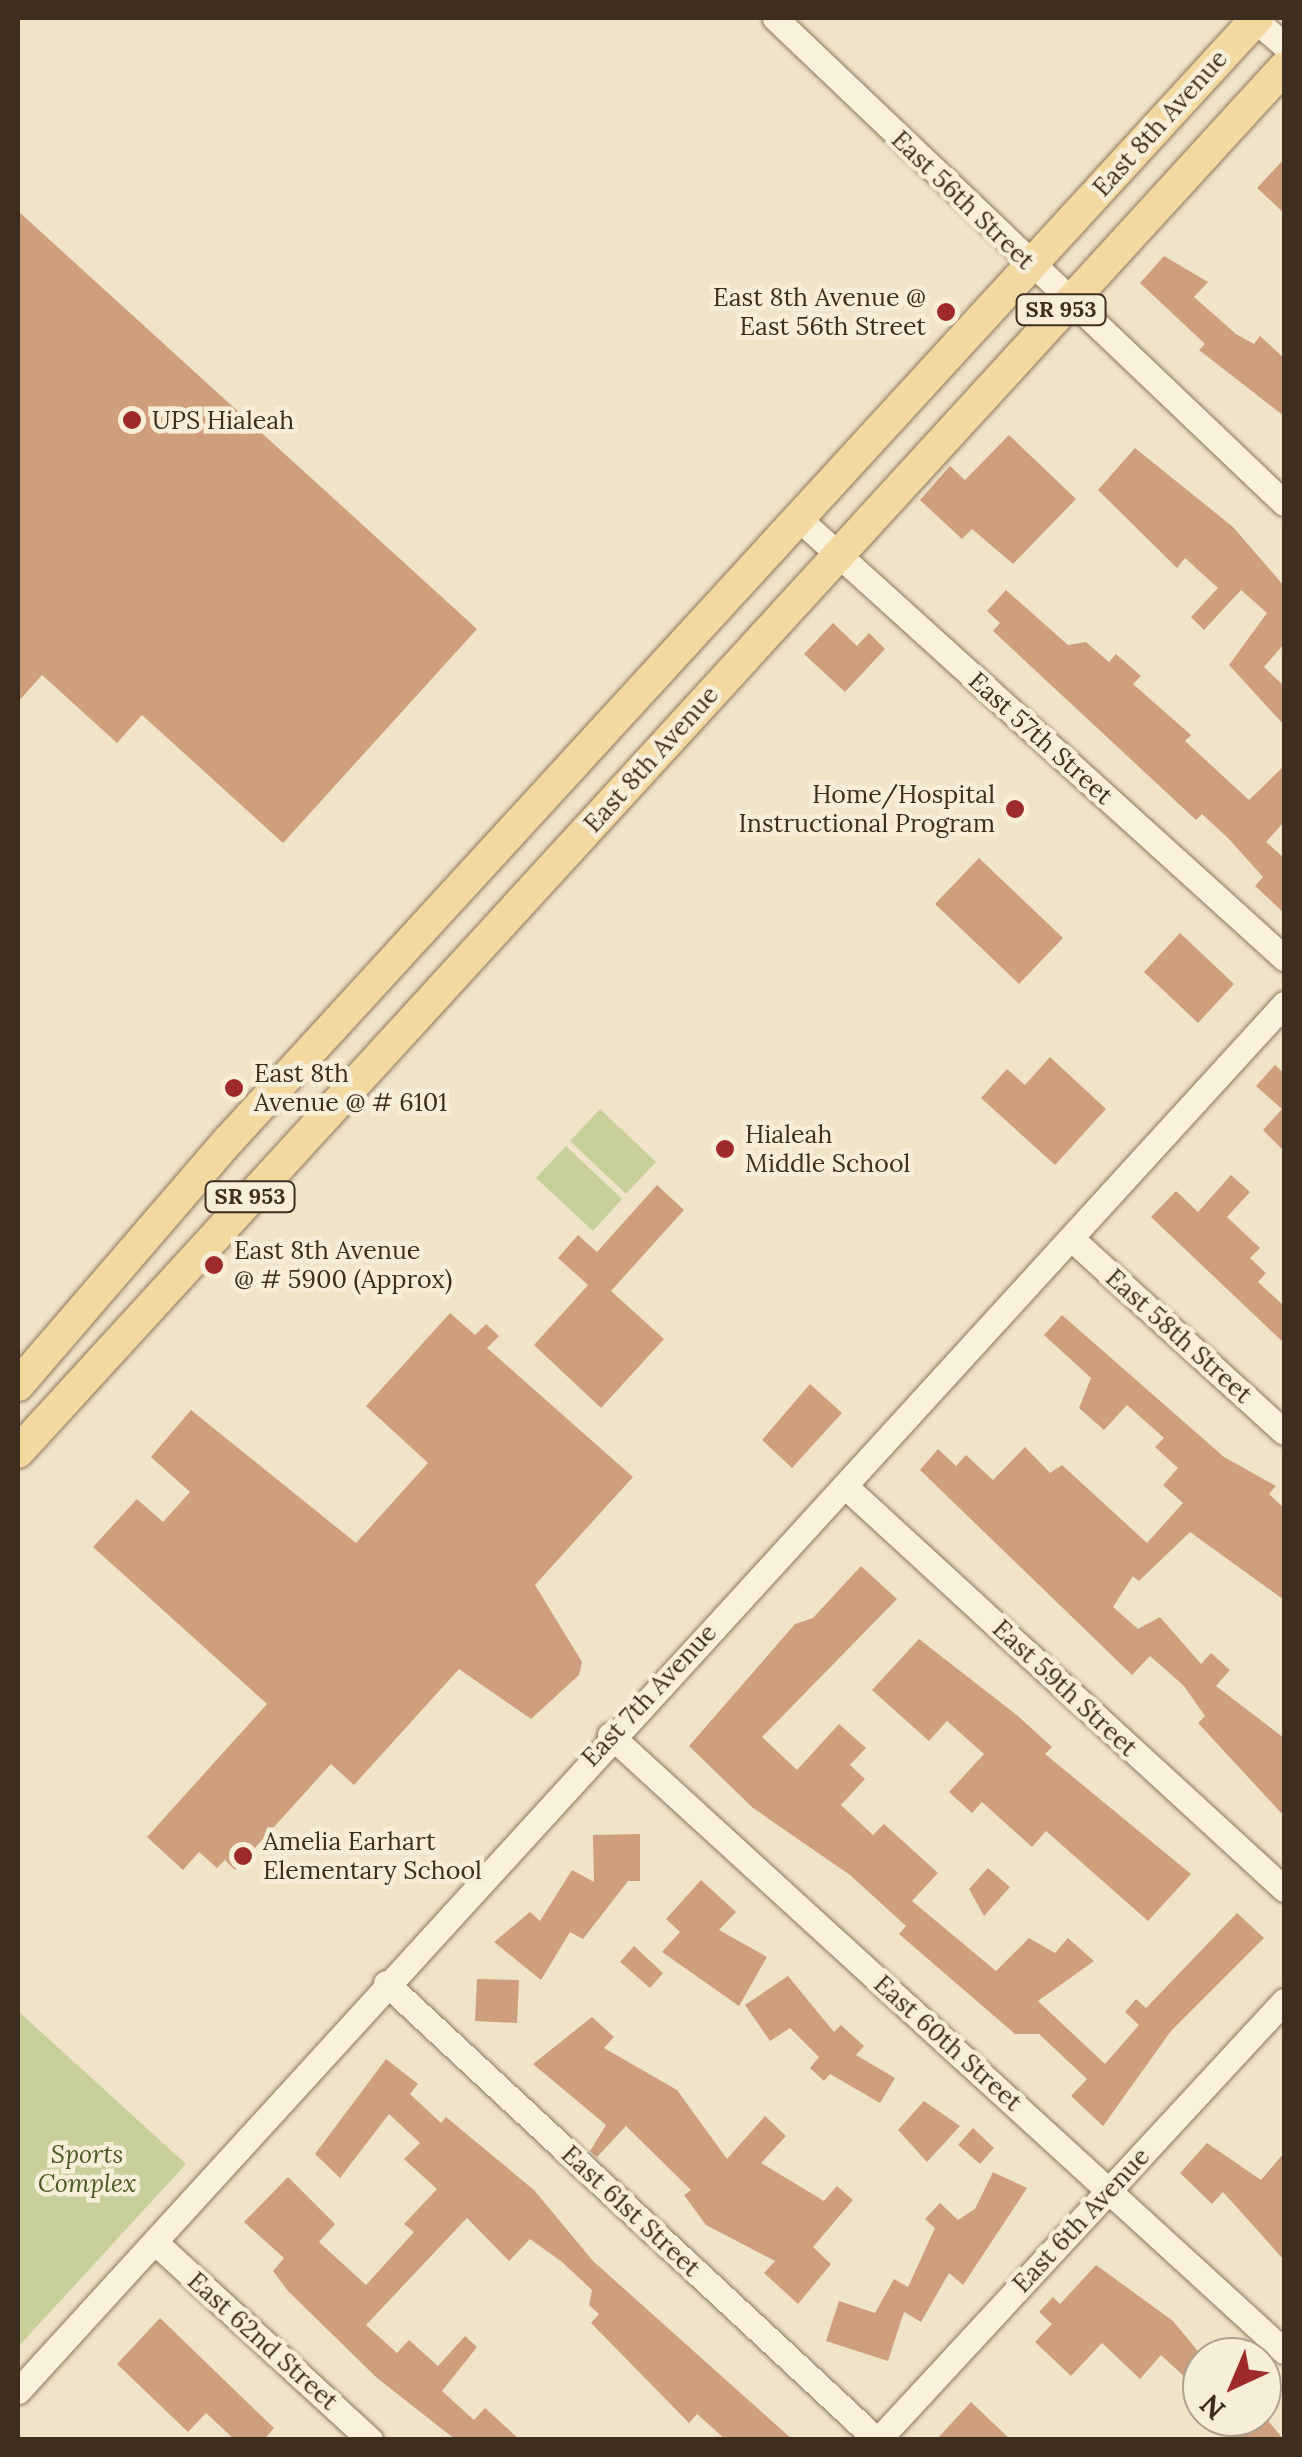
<!DOCTYPE html>
<style>
body{margin:0}
#map{position:relative;width:1302px;height:2457px;overflow:hidden;background:#f0e4c8;font-family:Lora,serif}
div>[style]{position:absolute}
.green>*{inset:0;background:#c9cf9b}
.building>*{inset:0;background:#cf9f7d}
.roads{filter:drop-shadow(0 0 2px #8d765c) drop-shadow(0 0 2px #8d765c)}
.minor>*{height:25px;margin:-12.5px;padding:0 12.5px;transform-origin:12.5px;border-radius:12.5px;background:#faf1dc}
.major>*{height:32px;margin:-16px;padding:0 16px;transform-origin:16px;border-radius:16px;background:#f3d9a0}
.dots>*{width:28px;height:28px;translate:-50% -50%;box-sizing:border-box;border:5px solid #f7eed8;border-radius:50%}
span{translate:-50% -50%;white-space:nowrap;text-align:center;line-height:1.15;-webkit-text-stroke:9px #f7eed8;paint-order:stroke}
.shield-label span{padding:2px 8px;background:#f7eed8;border:2px solid;border-radius:8px;-webkit-text-stroke-width:0}
.shield-label{font-size:22px;color:#3d2e20;font-weight:700}
.street-label{font-size:25px;color:#3d2e20}
.poi-label{font-size:25px;color:#3d2e20}
.right{translate:-100% -50%;text-align:right}
.left{translate:0 -50%;text-align:left}
.park-label{font-size:25px;color:#4d5a26;font-style:italic}
.frame{position:absolute;inset:0;border:20px solid #3d2e20;pointer-events:none}
.north{position:absolute;left:1182px;top:2337px;width:100px;height:100px;box-sizing:border-box;background:#f7eed8;border:2px solid #ada18e;border-radius:50%;rotate:224deg;font-size:28px;font-weight:700;line-height:40px;text-align:center;color:#3d2e20}
.north::after{content:'';display:block;margin:auto;width:35px;height:45px;background:#9e2a2b;clip-path:polygon(50% 0,100% 100%,50% 72%,0 100%)}
</style>
<div id="map">
<div class="green">
<i style="clip-path:polygon(600px 1109px,656px 1162px,626px 1194px,570px 1141px)"></i>
<i style="clip-path:polygon(566px 1146px,622px 1199px,593px 1231px,536px 1178px)"></i>
<i style="clip-path:polygon(18px 2011px,186px 2164px,18px 2347px)"></i>
</div>
<div class="building">
<i style="clip-path:polygon(1284px 159px,1284px 213px,1257px 188px)"></i>
<i style="clip-path:polygon(18px 211px,477px 629px,283px 843px,142px 715px,117px 743px,42px 675px,18px 702px)"></i>
<i style="clip-path:polygon(1164px 256px,1208px 282px,1194px 297px,1236px 334px,1254px 344px,1260px 336px,1284px 358px,1284px 416px,1199px 350px,1205px 344px,1140px 283px)"></i>
<i style="clip-path:polygon(1009px 435px,1076px 499px,1013px 564px,972px 529px,962px 539px,920px 500px,950px 466px,965px 480px)"></i>
<i style="clip-path:polygon(1135px 448px,1233px 527px,1284px 586px,1284px 644px,1264px 667px,1284px 686px,1284px 725px,1229px 665px,1267px 613px,1241px 590px,1204px 630px,1191px 617px,1218px 588px,1185px 558px,1177px 568px,1098px 490px)"></i>
<i style="clip-path:polygon(1006px 590px,1068px 645px,1086px 642px,1109px 662px,1116px 654px,1141px 676px,1133px 684px,1191px 735px,1185px 741px,1249px 800px,1284px 766px,1284px 822px,1266px 842px,1284px 858px,1284px 913px,1255px 886px,1263px 877px,1228px 838px,1202px 814px,1196px 820px,993px 631px,1000px 623px,987px 611px)"></i>
<i style="clip-path:polygon(833px 623px,857px 646px,869px 633px,885px 649px,845px 692px,804px 654px)"></i>
<i style="clip-path:polygon(979px 858px,1063px 938px,1019px 984px,935px 904px)"></i>
<i style="clip-path:polygon(1180px 933px,1234px 984px,1198px 1023px,1144px 972px)"></i>
<i style="clip-path:polygon(1050px 1057px,1106px 1109px,1055px 1165px,981px 1098px,1007px 1069px,1025px 1085px)"></i>
<i style="clip-path:polygon(1275px 1065px,1284px 1073px,1284px 1151px,1263px 1130px,1282px 1109px,1256px 1086px)"></i>
<i style="clip-path:polygon(1231px 1175px,1250px 1192px,1227px 1217px,1260px 1248px,1250px 1258px,1266px 1273px,1258px 1282px,1284px 1306px,1284px 1343px,1151px 1217px,1176px 1191px,1198px 1212px)"></i>
<i style="clip-path:polygon(657px 1185px,684px 1210px,611px 1291px,664px 1339px,601px 1408px,534px 1345px,588px 1285px,558px 1258px,578px 1235px,597px 1252px)"></i>
<i style="clip-path:polygon(450px 1313px,475px 1335px,486px 1324px,499px 1336px,487px 1348px,633px 1477px,535px 1585px,582px 1662px,579px 1675px,531px 1719px,459px 1669px,354px 1785px,331px 1764px,235px 1870px,225px 1860px,217px 1868px,199px 1852px,183px 1870px,147px 1837px,267px 1704px,93px 1547px,137px 1499px,163px 1522px,190px 1492px,151px 1457px,191px 1410px,356px 1543px,428px 1463px,366px 1406px)"></i>
<i style="clip-path:polygon(1062px 1315px,1224px 1457px,1276px 1486px,1269px 1494px,1284px 1508px,1284px 1600px,1190px 1532px,1139px 1581px,1133px 1576px,1113px 1607px,1138px 1629px,1160px 1617px,1201px 1664px,1211px 1653px,1230px 1670px,1216px 1686px,1284px 1738px,1284px 1816px,1198px 1723px,1205px 1716px,1184px 1686px,1150px 1656px,1132px 1675px,920px 1470px,938px 1449px,956px 1466px,966px 1455px,993px 1480px,1025px 1447px,1050px 1473px,1062px 1465px,1147px 1543px,1183px 1503px,1163px 1485px,1178px 1468px,1155px 1447px,1164px 1438px,1127px 1405px,1104px 1430px,1079px 1408px,1091px 1378px,1044px 1335px)"></i>
<i style="clip-path:polygon(810px 1384px,842px 1413px,792px 1468px,762px 1440px)"></i>
<i style="clip-path:polygon(861px 1566px,897px 1599px,762px 1737px,797px 1770px,839px 1724px,866px 1748px,850px 1765px,865px 1779px,841px 1805px,873px 1835px,884px 1824px,938px 1873px,912px 1901px,996px 1971px,1029px 1938px,1055px 1953px,1068px 1938px,1094px 1961px,1038px 2001px,1105px 2064px,1139px 2025px,1125px 2012px,1136px 1999px,1146px 2008px,1237px 1913px,1264px 1938px,1171px 2031px,1103px 2126px,1071px 2096px,1087px 2079px,1039px 2034px,1015px 2034px,899px 1934px,906px 1926px,850px 1875px,753px 1808px,689px 1746px,795px 1624px,813px 1618px)"></i>
<i style="clip-path:polygon(919px 1639px,1018px 1716px,1052px 1747px,1045px 1754px,1191px 1874px,1148px 1921px,1046px 1831px,1032px 1847px,982px 1802px,972px 1813px,949px 1792px,984px 1754px,947px 1721px,929px 1741px,872px 1690px)"></i>
<i style="clip-path:polygon(640px 1834px,640px 1881px,628px 1881px,583px 1939px,570px 1932px,541px 1980px,494px 1942px,530px 1912px,540px 1921px,572px 1870px,594px 1882px,593px 1835px)"></i>
<i style="clip-path:polygon(988px 1868px,1010px 1887px,984px 1916px,969px 1889px)"></i>
<i style="clip-path:polygon(701px 1880px,736px 1912px,719px 1930px,767px 1957px,739px 2006px,662px 1952px,680px 1932px,666px 1919px)"></i>
<i style="clip-path:polygon(634px 1946px,663px 1973px,650px 1988px,620px 1962px)"></i>
<i style="clip-path:polygon(788px 1976px,834px 2032px,841px 2025px,864px 2046px,856px 2055px,895px 2078px,880px 2103px,830px 2074px,824px 2081px,810px 2068px,819px 2057px,790px 2028px,770px 2041px,745px 2005px)"></i>
<i style="clip-path:polygon(477px 1979px,519px 1980px,517px 2023px,475px 2021px)"></i>
<i style="clip-path:polygon(592px 2017px,614px 2037px,604px 2048px,677px 2090px,727px 2159px,765px 2116px,786px 2136px,761px 2163px,824px 2201px,837px 2186px,853px 2200px,813px 2247px,831px 2264px,798px 2304px,764px 2273px,775px 2261px,706px 2225px,684px 2195px,691px 2190px,626px 2126px,597px 2157px,590px 2151px,606px 2125px,533px 2064px)"></i>
<i style="clip-path:polygon(386px 2059px,418px 2084px,410px 2094px,441px 2123px,446px 2117px,534px 2190px,593px 2261px,793px 2440px,726px 2440px,697px 2414px,689px 2423px,591px 2323px,599px 2314px,589px 2305px,592px 2290px,562px 2262px,530px 2239px,509px 2261px,467px 2218px,366px 2325px,397px 2353px,409px 2340px,438px 2366px,465px 2336px,477px 2347px,442px 2391px,474px 2420px,485px 2408px,520px 2440px,456px 2440px,377px 2378px,288px 2291px,273px 2271px,284px 2258px,244px 2222px,288px 2177px,335px 2224px,319px 2242px,366px 2285px,414px 2232px,404px 2224px,437px 2189px,404px 2159px,420px 2143px,389px 2114px,340px 2178px,315px 2154px)"></i>
<i style="clip-path:polygon(924px 2101px,960px 2126px,927px 2162px,898px 2130px)"></i>
<i style="clip-path:polygon(973px 2128px,994px 2148px,980px 2164px,958px 2145px)"></i>
<i style="clip-path:polygon(1207px 2143px,1261px 2180px,1284px 2153px,1284px 2260px,1223px 2192px,1212px 2204px,1180px 2173px)"></i>
<i style="clip-path:polygon(993px 2172px,1027px 2188px,963px 2285px,949px 2273px,921px 2322px,904px 2312px,888px 2361px,826px 2341px,839px 2301px,875px 2313px,894px 2279px,908px 2287px,935px 2228px,925px 2219px,940px 2203px,958px 2220px,975px 2209px)"></i>
<i style="clip-path:polygon(1096px 2265px,1173px 2321px,1202px 2356px,1202px 2393px,1161px 2355px,1140px 2379px,1102px 2343px,1071px 2376px,1035px 2342px,1052px 2324px,1039px 2312px,1053px 2297px,1060px 2304px)"></i>
<i style="clip-path:polygon(160px 2318px,274px 2428px,264px 2440px,235px 2440px,206px 2413px,188px 2432px,117px 2364px)"></i>
<i style="clip-path:polygon(971px 2402px,1011px 2440px,936px 2440px)"></i>
<i style="clip-path:polygon(1209px 2417px,1265px 2417px,1284px 2440px,1234px 2440px)"></i>
</div>
<div class="roads">
<div class="minor">
<i style="left:775px;top:18px;width:703px;rotate:43.62deg"></i>
<i style="left:1253px;top:18px;width:41px;rotate:41.1deg"></i>
<i style="left:798px;top:518px;width:656px;rotate:42.16deg"></i>
<i style="left:1073px;top:1240px;width:285px;rotate:42.3deg"></i>
<i style="left:845px;top:1486px;width:596px;rotate:42.55deg"></i>
<i style="left:610px;top:1735px;width:913px;rotate:42.43deg"></i>
<i style="left:386px;top:1983px;width:671px;rotate:42.95deg"></i>
<i style="left:156px;top:2243px;width:291px;rotate:42.6deg"></i>
<i style="left:18px;top:2391px;width:1878px;rotate:-47.61deg"></i>
<i style="left:878px;top:2440px;width:598px;rotate:-47.24deg"></i>
</div>
<div class="major">
<i style="left:18px;top:1385px;width:323px;rotate:-49.3deg"></i>
<i style="left:229px;top:1140px;width:1522px;rotate:-47.5deg"></i>
<i style="left:18px;top:1452px;width:1876px;rotate:-47.55deg"></i>
</div>
</div>
<div class="dots">
<i style="left:946px;top:312px;background:#9e2a2b"></i>
<i style="left:132px;top:420px;background:#9e2a2b"></i>
<i style="left:1015px;top:809px;background:#9e2a2b"></i>
<i style="left:234px;top:1088px;background:#9e2a2b"></i>
<i style="left:725px;top:1149px;background:#9e2a2b"></i>
<i style="left:214px;top:1265px;background:#9e2a2b"></i>
<i style="left:243px;top:1856px;background:#9e2a2b"></i>
</div>
<div class="shield-label">
<span style="left:1061px;top:310px">SR 953</span>
<span style="left:250px;top:1197px">SR 953</span>
</div>
<div class="street-label">
<span style="left:1160px;top:123px;rotate:-48deg">East 8th Avenue</span>
<span style="left:963px;top:200px;rotate:44deg">East 56th Street</span>
<span style="left:1041px;top:738px;rotate:42deg">East 57th Street</span>
<span style="left:651px;top:759px;rotate:-48deg">East 8th Avenue</span>
<span style="left:1179px;top:1336px;rotate:42deg">East 58th Street</span>
<span style="left:1065px;top:1688px;rotate:43deg">East 59th Street</span>
<span style="left:649px;top:1695px;rotate:-47deg">East 7th Avenue</span>
<span style="left:948px;top:2043px;rotate:42deg">East 60th Street</span>
<span style="left:631px;top:2211px;rotate:43deg">East 61st Street</span>
<span style="left:1081px;top:2220px;rotate:-47deg">East 6th Avenue</span>
<span style="left:263px;top:2341px;rotate:42deg">East 62nd Street</span>
</div>
<div class="poi-label">
<span class="right" style="left:926px;top:312px">East 8th Avenue @<br>East 56th Street</span>
<span class="left" style="left:152px;top:420px">UPS Hialeah</span>
<span class="right" style="left:995px;top:809px">Home/Hospital<br>Instructional Program</span>
<span class="left" style="left:254px;top:1088px">East 8th<br>Avenue @ # 6101</span>
<span class="left" style="left:745px;top:1149px">Hialeah<br>Middle School</span>
<span class="left" style="left:234px;top:1265px">East 8th Avenue<br>@ # 5900 (Approx)</span>
<span class="left" style="left:263px;top:1856px">Amelia Earhart<br>Elementary School</span>
</div>
<div class="park-label">
<span style="left:87px;top:2169px">Sports<br>Complex</span>
</div>
<div class="frame"></div>
<div class="north">N</div>
</div>
